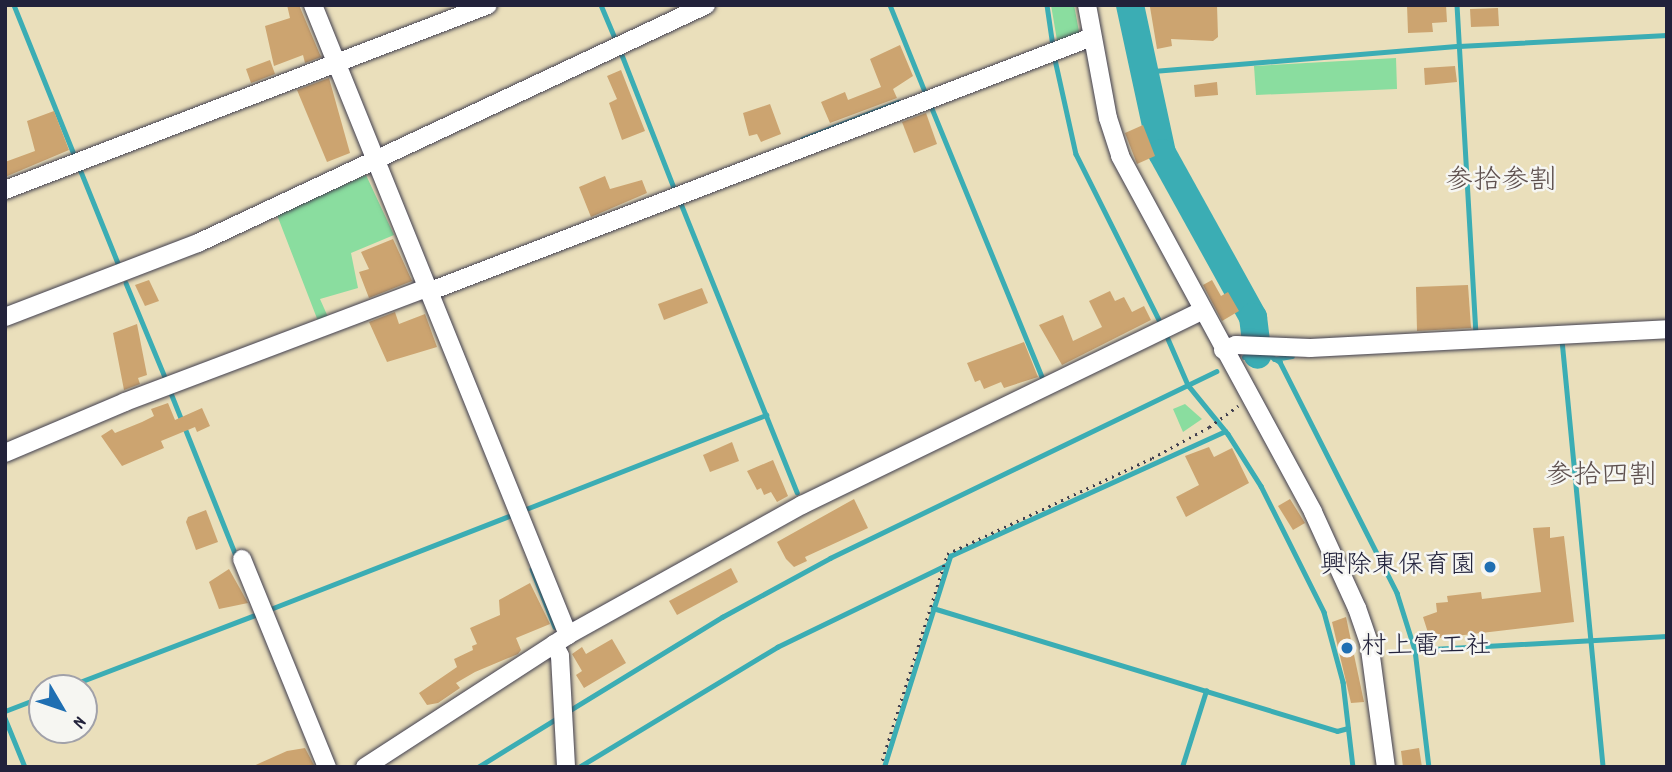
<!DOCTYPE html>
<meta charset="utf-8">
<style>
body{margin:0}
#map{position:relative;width:1672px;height:772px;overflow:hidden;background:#eadfbb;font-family:Dekko,"Klee One",sans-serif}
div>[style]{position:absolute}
.green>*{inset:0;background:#8add9f}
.stream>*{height:4.5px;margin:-2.25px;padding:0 2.25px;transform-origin:2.25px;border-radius:2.25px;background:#3badb4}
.river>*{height:28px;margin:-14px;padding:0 14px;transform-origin:14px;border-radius:14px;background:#3badb4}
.building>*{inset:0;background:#cca470}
.path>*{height:2.5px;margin-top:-1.25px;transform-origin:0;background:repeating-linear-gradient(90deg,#403e4e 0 2px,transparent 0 7px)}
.roads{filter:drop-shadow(0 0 2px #403e4e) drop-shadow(0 0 2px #403e4e)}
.minor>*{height:18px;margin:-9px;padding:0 9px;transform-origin:9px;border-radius:9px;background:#fff}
.dots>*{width:19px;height:19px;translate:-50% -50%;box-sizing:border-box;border:4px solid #f6f6f2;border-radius:50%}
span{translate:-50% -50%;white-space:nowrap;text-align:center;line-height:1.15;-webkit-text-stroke:5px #f6f6f2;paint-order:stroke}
.poi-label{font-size:26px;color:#22223b}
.right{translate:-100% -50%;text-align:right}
.left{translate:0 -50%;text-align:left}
.neighbourhood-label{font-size:28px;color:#5e504e}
.frame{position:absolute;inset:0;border:7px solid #22223b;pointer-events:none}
.north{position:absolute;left:28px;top:674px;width:70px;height:70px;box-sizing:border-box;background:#f6f6f2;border:2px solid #a1a1a9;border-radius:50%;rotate:129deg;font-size:19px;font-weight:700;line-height:28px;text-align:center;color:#22223b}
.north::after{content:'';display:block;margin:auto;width:24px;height:32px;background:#1f6fb2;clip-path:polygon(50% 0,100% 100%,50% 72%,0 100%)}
</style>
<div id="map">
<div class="green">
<i style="clip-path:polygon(1051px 5px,1074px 5px,1080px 37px,1058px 46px)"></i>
<i style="clip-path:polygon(1396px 58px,1397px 89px,1256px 95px,1254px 66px)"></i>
<i style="clip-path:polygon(366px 175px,394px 235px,351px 253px,358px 288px,320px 299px,328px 317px,318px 321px,277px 215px)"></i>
<i style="clip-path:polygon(1185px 404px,1202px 419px,1183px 432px,1173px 409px)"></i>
</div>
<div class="stream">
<i style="left:14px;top:5px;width:164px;rotate:68.1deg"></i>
<i style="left:601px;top:5px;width:33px;rotate:67deg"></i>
<i style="left:890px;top:5px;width:96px;rotate:68deg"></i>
<i style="left:1047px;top:5px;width:41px;rotate:81.7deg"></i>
<i style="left:1457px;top:5px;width:330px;rotate:86.7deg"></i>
<i style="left:622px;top:55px;width:145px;rotate:68.6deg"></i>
<i style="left:1054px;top:55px;width:101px;rotate:77.5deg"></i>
<i style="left:1076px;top:154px;width:190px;rotate:63.4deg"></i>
<i style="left:1141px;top:72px;width:319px;rotate:-4.7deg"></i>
<i style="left:1459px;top:46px;width:208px;rotate:-3deg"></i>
<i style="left:931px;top:106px;width:293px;rotate:67.7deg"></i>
<i style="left:802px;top:139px;width:103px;rotate:-21.1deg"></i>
<i style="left:80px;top:169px;width:101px;rotate:68deg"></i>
<i style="left:680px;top:201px;width:314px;rotate:68.1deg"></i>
<i style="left:126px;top:283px;width:107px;rotate:67.5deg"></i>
<i style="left:1165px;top:332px;width:58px;rotate:66.5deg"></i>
<i style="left:1188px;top:385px;width:63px;rotate:50.8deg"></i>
<i style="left:1228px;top:434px;width:62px;rotate:57.6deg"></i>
<i style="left:1261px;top:486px;width:141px;rotate:63.4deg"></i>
<i style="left:1324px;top:612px;width:73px;rotate:74.8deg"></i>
<i style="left:1343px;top:682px;width:86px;rotate:83.3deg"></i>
<i style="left:1562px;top:340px;width:429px;rotate:84.5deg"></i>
<i style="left:1244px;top:357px;width:25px;rotate:-5deg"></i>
<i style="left:1269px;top:355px;width:13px;rotate:32deg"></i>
<i style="left:1280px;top:362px;width:259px;rotate:63.1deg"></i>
<i style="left:1397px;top:593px;width:60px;rotate:72.5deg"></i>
<i style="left:1415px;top:650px;width:118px;rotate:83.2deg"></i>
<i style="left:1274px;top:359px;width:18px;rotate:-9deg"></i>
<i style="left:171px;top:393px;width:178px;rotate:68.2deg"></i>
<i style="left:526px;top:509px;width:258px;rotate:-21.4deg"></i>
<i style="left:532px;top:569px;width:62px;rotate:68.4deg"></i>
<i style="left:273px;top:608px;width:256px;rotate:-21.3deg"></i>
<i style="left:933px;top:608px;width:422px;rotate:16.9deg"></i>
<i style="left:1337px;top:731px;width:11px;rotate:-15deg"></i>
<i style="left:1415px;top:650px;width:252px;rotate:-3.2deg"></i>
<i style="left:64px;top:688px;width:210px;rotate:-20.9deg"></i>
<i style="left:5px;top:711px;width:40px;rotate:-21deg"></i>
<i style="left:567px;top:712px;width:182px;rotate:-31.5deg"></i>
<i style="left:722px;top:617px;width:123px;rotate:-28.6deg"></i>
<i style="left:830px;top:558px;width:429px;rotate:-25.8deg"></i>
<i style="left:5px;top:718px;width:53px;rotate:67.8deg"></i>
<i style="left:478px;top:767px;width:95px;rotate:-31.7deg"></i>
<i style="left:579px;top:767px;width:232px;rotate:-31.2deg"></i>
<i style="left:777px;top:647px;width:188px;rotate:-25.9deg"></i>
<i style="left:884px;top:767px;width:221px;rotate:-72.6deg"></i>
<i style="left:950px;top:556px;width:302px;rotate:-24.4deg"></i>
<i style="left:1182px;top:767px;width:80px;rotate:-72.5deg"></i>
</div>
<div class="river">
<i style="left:1130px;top:5px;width:151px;rotate:77.8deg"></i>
<i style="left:1162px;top:153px;width:188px;rotate:61deg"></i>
<i style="left:1253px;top:317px;width:38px;rotate:83deg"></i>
</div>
<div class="building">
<i style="clip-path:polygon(287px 5px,299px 5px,321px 57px,305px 63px,303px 55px,274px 66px,265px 26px,290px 18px)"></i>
<i style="clip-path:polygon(1217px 5px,1218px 37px,1213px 41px,1171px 39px,1172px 46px,1157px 49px,1150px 7px)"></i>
<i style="clip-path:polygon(1407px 5px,1446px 5px,1447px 22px,1432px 23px,1433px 32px,1408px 33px)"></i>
<i style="clip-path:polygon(1498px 8px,1499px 26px,1471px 27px,1470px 9px)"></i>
<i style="clip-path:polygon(900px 45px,913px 76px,893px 89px,897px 98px,830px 123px,821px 102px,845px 92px,848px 100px,881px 87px,870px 59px)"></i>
<i style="clip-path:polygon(270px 60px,275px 74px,251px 83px,246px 69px)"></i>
<i style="clip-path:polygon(1455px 66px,1457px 82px,1425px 85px,1424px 68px)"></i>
<i style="clip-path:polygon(621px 70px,645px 131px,622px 140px,609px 103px,617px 99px,607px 76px)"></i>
<i style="clip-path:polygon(329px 78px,350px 153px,327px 162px,297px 90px)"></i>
<i style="clip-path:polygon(1217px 82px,1218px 95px,1195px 97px,1194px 85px)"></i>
<i style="clip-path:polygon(770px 104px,781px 134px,761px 142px,757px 134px,749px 136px,743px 113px)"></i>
<i style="clip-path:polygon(54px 111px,69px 150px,5px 177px,5px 162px,35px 151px,27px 121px)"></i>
<i style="clip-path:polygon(926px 113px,937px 144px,914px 153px,902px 122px)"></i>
<i style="clip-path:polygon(1143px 125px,1155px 156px,1137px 164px,1125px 133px)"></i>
<i style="clip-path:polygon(605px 176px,610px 189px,642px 180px,647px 193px,591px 217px,579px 187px)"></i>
<i style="clip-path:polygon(393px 239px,412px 281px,369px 298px,359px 272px,369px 269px,361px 252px)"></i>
<i style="clip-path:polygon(149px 280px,159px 301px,145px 306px,135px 285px)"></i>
<i style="clip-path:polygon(1212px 280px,1221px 296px,1228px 292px,1239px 311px,1222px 321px,1203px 285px)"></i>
<i style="clip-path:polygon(1468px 285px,1471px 328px,1417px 331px,1416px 287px)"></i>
<i style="clip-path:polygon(702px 288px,708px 303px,664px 320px,658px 304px)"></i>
<i style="clip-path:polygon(1110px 291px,1115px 301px,1124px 297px,1132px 312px,1144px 306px,1151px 320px,1062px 365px,1039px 325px,1063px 315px,1073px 341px,1102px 327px,1089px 301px)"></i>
<i style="clip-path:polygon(395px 312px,399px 324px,425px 314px,437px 347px,387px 362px,369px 322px)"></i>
<i style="clip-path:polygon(137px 324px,147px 375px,138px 378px,140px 384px,124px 390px,113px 333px)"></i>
<i style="clip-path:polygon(1024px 342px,1038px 377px,1004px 388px,1001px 382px,984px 389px,980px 380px,975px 382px,967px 363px)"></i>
<i style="clip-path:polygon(168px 403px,175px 420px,202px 408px,210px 426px,197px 432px,195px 427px,161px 441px,164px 448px,122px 466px,101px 436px,112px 429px,115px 433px,142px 422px,154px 416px,151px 409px)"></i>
<i style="clip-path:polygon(732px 442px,739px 461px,710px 472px,703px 455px)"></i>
<i style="clip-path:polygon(1209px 447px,1214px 457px,1232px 448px,1249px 483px,1186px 517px,1176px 497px,1199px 485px,1185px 456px)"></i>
<i style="clip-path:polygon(773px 460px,788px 496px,777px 502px,771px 492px,764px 495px,761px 488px,757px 490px,747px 471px)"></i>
<i style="clip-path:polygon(854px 499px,868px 528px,805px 557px,807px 561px,794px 567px,786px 559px,777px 542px)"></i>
<i style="clip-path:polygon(1290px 499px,1305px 523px,1293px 530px,1278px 506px)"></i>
<i style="clip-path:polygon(206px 510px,218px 542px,196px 550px,186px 522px,188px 517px)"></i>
<i style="clip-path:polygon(1550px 527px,1550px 538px,1564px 536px,1574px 622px,1430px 639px,1423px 617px,1437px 612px,1436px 603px,1448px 602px,1447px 596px,1481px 592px,1482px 599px,1541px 592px,1533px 528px)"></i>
<i style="clip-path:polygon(731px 568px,738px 582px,677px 615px,669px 601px)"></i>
<i style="clip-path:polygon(229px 569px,248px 603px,219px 609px,209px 582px)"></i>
<i style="clip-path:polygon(530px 583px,550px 624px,516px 638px,521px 650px,518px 654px,475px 672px,456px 683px,460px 688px,438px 703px,427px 705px,419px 693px,457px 667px,454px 659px,473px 650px,472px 646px,477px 644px,470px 628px,500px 615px,499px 600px)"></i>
<i style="clip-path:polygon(1346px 617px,1364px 702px,1351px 703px,1332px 622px)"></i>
<i style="clip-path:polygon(612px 639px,626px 663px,584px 688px,576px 675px,582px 671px,572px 654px,582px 647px,586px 654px)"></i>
<i style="clip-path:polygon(305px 748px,315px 767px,251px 767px,287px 751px)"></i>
<i style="clip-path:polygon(1419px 748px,1422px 767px,1403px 767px,1401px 751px)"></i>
</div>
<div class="path">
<i style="left:880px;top:767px;width:223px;rotate:-72.5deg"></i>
<i style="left:947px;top:554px;width:226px;rotate:-25.1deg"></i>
<i style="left:1152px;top:458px;width:65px;rotate:-28.5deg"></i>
<i style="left:1209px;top:427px;width:36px;rotate:-36deg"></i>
</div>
<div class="roads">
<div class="minor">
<i style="left:313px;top:5px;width:680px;rotate:67.96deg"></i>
<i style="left:1087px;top:5px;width:115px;rotate:79.5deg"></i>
<i style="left:1108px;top:118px;width:40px;rotate:72deg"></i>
<i style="left:1120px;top:156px;width:405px;rotate:61.5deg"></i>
<i style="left:1313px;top:512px;width:106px;rotate:65.4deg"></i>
<i style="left:1357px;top:608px;width:36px;rotate:71deg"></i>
<i style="left:1369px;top:642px;width:126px;rotate:82.3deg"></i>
<i style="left:5px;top:190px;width:517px;rotate:-20.96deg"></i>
<i style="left:428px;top:292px;width:711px;rotate:-21.01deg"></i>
<i style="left:5px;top:317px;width:207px;rotate:-21deg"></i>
<i style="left:198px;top:243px;width:561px;rotate:-25.1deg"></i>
<i style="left:1223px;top:350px;width:14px;rotate:-21deg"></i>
<i style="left:1236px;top:345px;width:74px;rotate:2.3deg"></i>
<i style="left:1310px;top:348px;width:358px;rotate:-3deg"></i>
<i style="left:5px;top:453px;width:130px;rotate:-23deg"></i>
<i style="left:125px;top:402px;width:323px;rotate:-20.7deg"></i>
<i style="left:242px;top:559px;width:225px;rotate:67.8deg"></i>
<i style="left:554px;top:644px;width:13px;rotate:63deg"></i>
<i style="left:560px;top:656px;width:111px;rotate:86.9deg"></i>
<i style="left:365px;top:767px;width:242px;rotate:-33deg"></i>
<i style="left:568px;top:635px;width:268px;rotate:-29.1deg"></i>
<i style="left:802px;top:505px;width:445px;rotate:-25.9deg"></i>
</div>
</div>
<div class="dots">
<i style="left:1490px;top:567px;background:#1f6fb2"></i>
<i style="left:1347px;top:648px;background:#1f6fb2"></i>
</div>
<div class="poi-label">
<span class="right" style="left:1476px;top:567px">興除東保育園</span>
<span class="left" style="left:1361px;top:648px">村上電工社</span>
</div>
<div class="neighbourhood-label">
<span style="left:1501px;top:183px">参拾参割</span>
<span style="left:1601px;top:478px">参拾四割</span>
</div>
<div class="frame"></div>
<div class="north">N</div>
</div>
